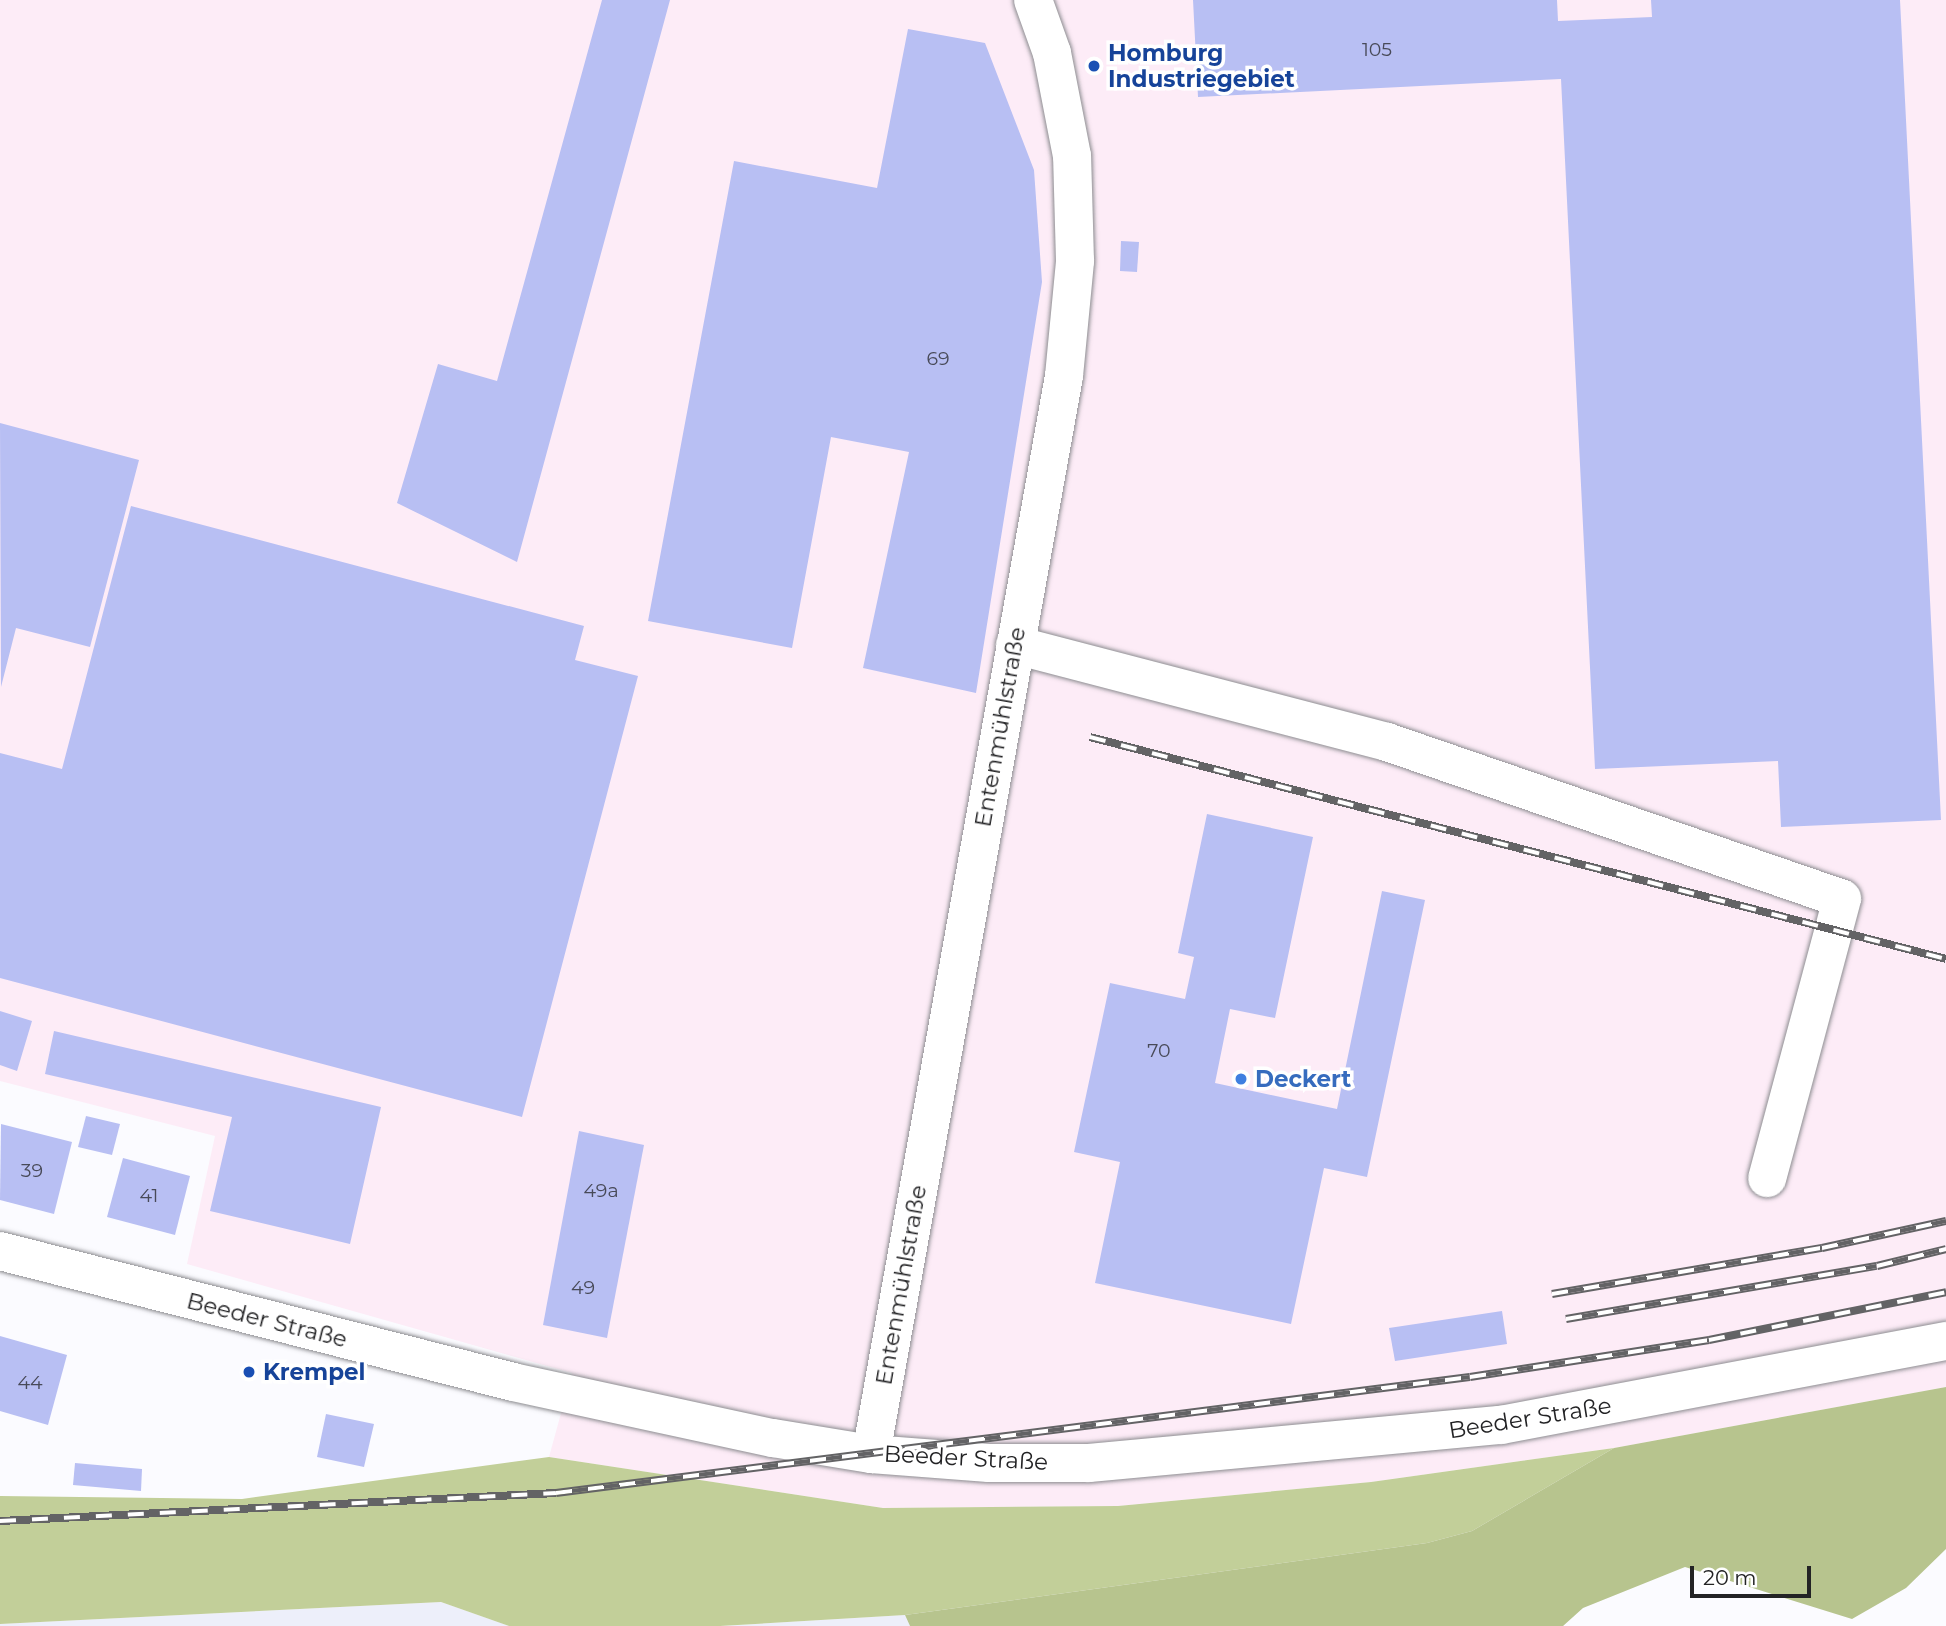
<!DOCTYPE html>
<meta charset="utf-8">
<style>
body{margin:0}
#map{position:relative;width:1946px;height:1626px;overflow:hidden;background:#fbfbff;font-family:Montserrat,sans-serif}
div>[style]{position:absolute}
.built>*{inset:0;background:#edeffa}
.industrial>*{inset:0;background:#fdecf7}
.green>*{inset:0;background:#c2cf99}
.forest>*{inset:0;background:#b7c48e}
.building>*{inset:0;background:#b8bff3}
.roads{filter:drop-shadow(0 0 2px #8d8d91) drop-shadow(0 0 2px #8d8d91)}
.minor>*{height:38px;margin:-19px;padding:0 19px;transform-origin:19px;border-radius:19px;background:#fff}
.rail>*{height:8px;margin-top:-4px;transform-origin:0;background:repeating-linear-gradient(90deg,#fff 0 16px,#636365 0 32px);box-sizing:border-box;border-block:2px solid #636365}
.dots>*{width:19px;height:19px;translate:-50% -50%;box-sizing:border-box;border:4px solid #fff;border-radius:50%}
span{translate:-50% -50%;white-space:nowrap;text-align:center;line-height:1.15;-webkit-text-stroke:7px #fff;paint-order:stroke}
.number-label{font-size:19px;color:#484a58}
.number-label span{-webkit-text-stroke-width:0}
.transit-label{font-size:23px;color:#164399;font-weight:700}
.left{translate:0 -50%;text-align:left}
.street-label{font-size:23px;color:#232325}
.shop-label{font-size:23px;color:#366cbe;font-weight:700}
.scale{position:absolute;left:1690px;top:1566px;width:121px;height:32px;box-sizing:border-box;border:4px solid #232325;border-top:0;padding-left:9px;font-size:21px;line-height:24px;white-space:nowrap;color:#232325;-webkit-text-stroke:5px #fff;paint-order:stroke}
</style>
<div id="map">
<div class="built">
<i style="clip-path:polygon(441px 1602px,509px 1626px,0 1626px,0 1624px)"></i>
<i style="clip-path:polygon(905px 1615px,910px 1626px,720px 1626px)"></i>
</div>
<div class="industrial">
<i style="clip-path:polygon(0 0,1946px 0,1946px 1387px,1614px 1448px,1371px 1482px,1118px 1506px,883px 1508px,549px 1457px,572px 1373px,187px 1264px,215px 1136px,0 1081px)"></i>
</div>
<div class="green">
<i style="clip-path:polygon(1614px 1448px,1472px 1531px,1427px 1543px,905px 1615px,720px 1626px,509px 1626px,441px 1602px,0 1624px,0 1496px,242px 1499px,549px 1457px,883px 1508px,1118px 1506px,1371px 1482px)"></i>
</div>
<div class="forest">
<i style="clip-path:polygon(1946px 1387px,1946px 1549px,1906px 1588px,1852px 1619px,1685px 1567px,1583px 1608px,1563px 1626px,910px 1626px,905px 1615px,1427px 1543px,1472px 1531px,1614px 1448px)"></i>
</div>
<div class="building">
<i style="clip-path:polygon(602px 0,670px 0,517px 562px,397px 503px,438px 364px,497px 381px)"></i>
<i style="clip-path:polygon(1193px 0,1557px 0,1558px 21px,1652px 17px,1651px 0,1900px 0,1941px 820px,1781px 827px,1778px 761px,1595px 769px,1561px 79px,1198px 97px)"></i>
<i style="clip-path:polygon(908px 29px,985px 43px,1034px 170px,1042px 282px,976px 693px,863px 668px,909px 452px,831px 437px,792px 648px,648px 621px,734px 161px,877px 188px)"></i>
<i style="clip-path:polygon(1121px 241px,1139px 242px,1137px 272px,1120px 271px)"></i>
<i style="clip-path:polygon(0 423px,139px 460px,90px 647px,16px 628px,1px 687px)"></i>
<i style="clip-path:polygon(131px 506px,584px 626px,575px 660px,638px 676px,522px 1117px,0 978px,0 753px,62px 769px)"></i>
<i style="clip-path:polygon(1207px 814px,1313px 837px,1275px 1018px,1230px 1009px,1215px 1083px,1337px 1109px,1382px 891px,1425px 900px,1367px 1177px,1324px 1168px,1291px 1324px,1095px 1283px,1120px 1162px,1074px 1152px,1110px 983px,1185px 999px,1194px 957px,1178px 953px)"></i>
<i style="clip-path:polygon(0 1011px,32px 1021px,17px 1071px,0 1065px)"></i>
<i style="clip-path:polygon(54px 1031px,381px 1107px,350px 1244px,210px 1211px,232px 1117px,45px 1074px)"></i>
<i style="clip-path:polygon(86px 1116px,120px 1124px,112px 1155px,78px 1147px)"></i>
<i style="clip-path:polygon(1px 1124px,72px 1142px,54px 1214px,0 1200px)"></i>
<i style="clip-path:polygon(579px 1131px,644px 1145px,607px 1338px,543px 1325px)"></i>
<i style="clip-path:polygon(123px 1158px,190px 1176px,175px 1235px,107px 1217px)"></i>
<i style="clip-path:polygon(1502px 1311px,1507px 1344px,1395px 1361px,1389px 1328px)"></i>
<i style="clip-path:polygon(0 1336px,67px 1355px,48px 1425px,0 1411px)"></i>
<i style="clip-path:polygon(326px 1414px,374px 1424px,364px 1467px,317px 1457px)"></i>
<i style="clip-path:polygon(75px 1463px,142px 1469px,141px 1491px,73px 1485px)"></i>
</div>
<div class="roads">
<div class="minor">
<i style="left:1015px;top:645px;width:384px;rotate:14.6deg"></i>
<i style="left:1387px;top:742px;width:481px;rotate:19deg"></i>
<i style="left:1842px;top:899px;width:289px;rotate:105deg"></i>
<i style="left:0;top:1251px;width:529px;rotate:14.32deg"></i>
<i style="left:513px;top:1382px;width:266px;rotate:12.2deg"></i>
<i style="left:773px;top:1438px;width:99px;rotate:9.3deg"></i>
<i style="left:871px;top:1454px;width:118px;rotate:4.4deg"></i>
<i style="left:989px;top:1463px;width:100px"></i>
<i style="left:1089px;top:1463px;width:414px;rotate:-5.3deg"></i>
<i style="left:1501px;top:1425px;width:453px;rotate:-10.7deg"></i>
<i style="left:871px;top:1454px;width:1095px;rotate:-79.85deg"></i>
<i style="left:1064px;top:376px;width:116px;rotate:-84.5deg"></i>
<i style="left:1075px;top:261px;width:105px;rotate:-91.6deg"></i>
<i style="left:1072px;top:156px;width:105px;rotate:-101deg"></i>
<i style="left:1052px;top:53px;width:56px;rotate:-109.7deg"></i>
</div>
</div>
<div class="rail">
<i style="left:1090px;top:737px;width:884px;rotate:14.54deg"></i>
<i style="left:1552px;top:1294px;width:274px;rotate:-9.7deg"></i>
<i style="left:1822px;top:1248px;width:127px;rotate:-12.3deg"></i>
<i style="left:1566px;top:1319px;width:315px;rotate:-9.7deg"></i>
<i style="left:1877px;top:1266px;width:71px;rotate:-13.8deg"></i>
<i style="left:0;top:1521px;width:557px;rotate:-2.88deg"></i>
<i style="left:556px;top:1493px;width:921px;rotate:-7.23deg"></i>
<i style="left:1470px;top:1377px;width:242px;rotate:-8.8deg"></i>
<i style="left:1709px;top:1340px;width:242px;rotate:-11.4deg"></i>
</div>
<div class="dots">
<i style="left:1094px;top:66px;background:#1a4fb4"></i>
<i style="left:1241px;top:1079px;background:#3f7fe0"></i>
<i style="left:249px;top:1372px;background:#1a4fb4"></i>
</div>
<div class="number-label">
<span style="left:1377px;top:50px">105</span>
<span style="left:938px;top:359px">69</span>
<span style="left:1159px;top:1051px">70</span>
<span style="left:32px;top:1171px">39</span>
<span style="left:601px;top:1191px">49a</span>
<span style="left:149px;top:1196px">41</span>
<span style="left:583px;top:1288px">49</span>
<span style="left:30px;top:1383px">44</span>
</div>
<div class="transit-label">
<span class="left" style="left:1108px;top:66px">Homburg<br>Industriegebiet</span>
<span class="left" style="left:263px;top:1372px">Krempel</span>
</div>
<div class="street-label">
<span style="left:1000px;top:727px;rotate:-80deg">Entenmühlstraße</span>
<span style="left:901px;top:1285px;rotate:-80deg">Entenmühlstraße</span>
<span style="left:267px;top:1320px;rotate:14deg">Beeder Straße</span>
<span style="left:1530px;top:1418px;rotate:-9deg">Beeder Straße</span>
<span style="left:966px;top:1458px;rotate:3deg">Beeder Straße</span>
</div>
<div class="shop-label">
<span class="left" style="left:1255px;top:1079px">Deckert</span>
</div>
<div class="scale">20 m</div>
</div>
